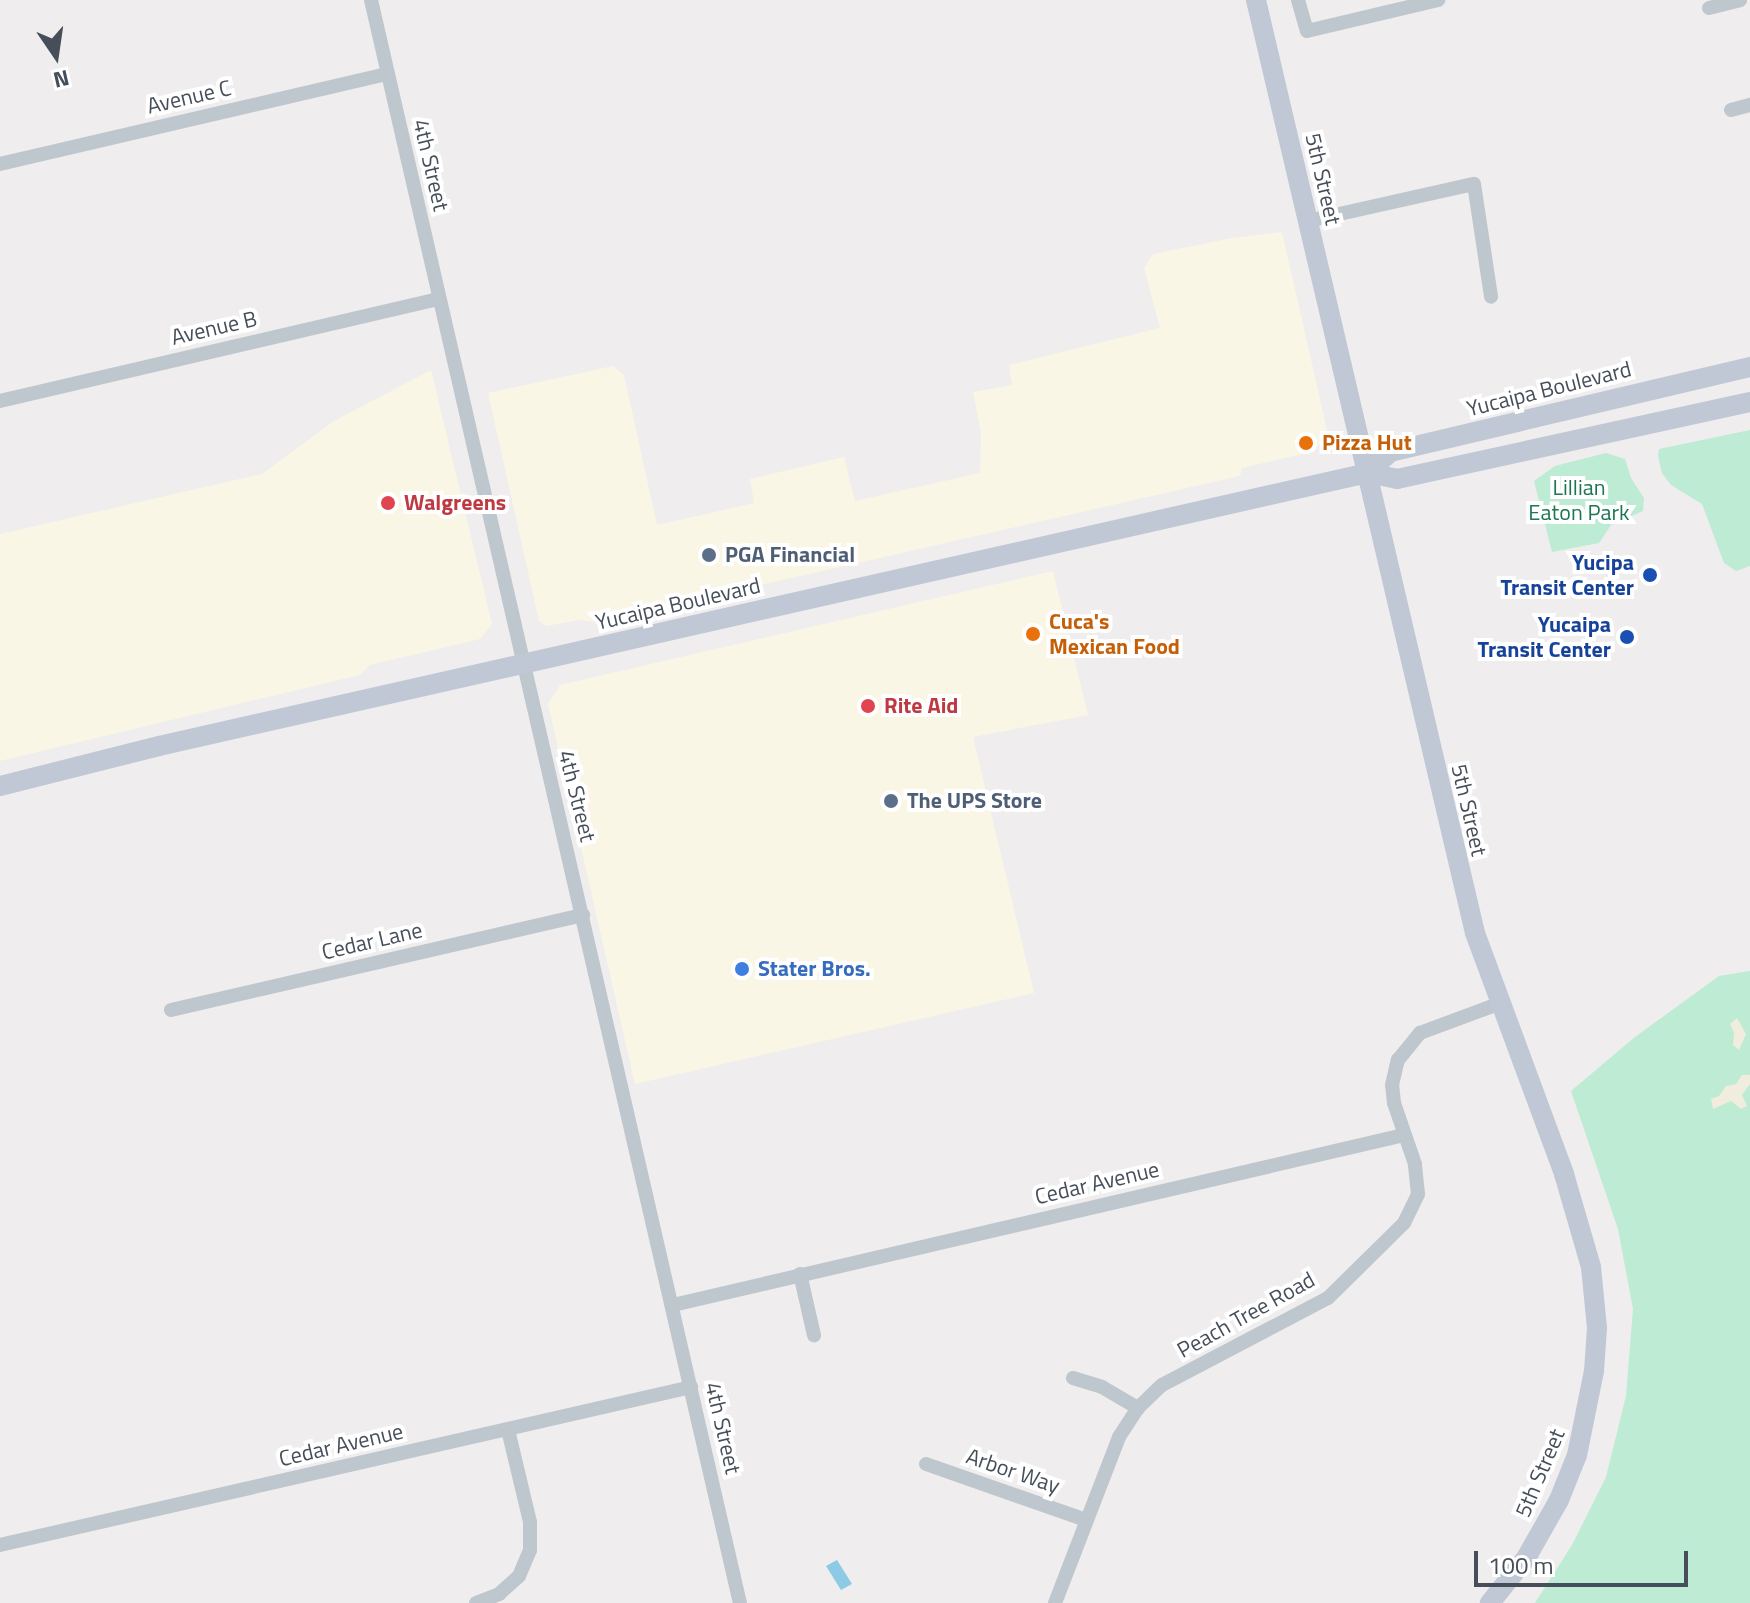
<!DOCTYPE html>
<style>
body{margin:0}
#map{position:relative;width:1750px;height:1603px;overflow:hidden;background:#efeded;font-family:"Titillium Web",sans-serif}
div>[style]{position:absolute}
.commercial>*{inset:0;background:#faf6e6}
.green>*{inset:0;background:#bdebd4}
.sand>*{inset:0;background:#f0ecde}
.water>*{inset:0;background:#8ccae6}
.minor>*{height:14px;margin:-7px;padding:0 7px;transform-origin:7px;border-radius:7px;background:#bec6ce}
.secondary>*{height:20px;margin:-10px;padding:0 10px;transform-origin:10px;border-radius:10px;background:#c0c8d5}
.dots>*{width:22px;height:22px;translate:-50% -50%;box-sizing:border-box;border:4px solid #fff;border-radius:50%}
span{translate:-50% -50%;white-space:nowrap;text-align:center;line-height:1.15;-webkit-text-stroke:8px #fff;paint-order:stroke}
.street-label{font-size:22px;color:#464e59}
.food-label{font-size:22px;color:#c56008;font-weight:700}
.left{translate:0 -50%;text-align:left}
.park-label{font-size:22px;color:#1c7652}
.health-label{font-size:22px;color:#be3a42;font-weight:700}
.service-label{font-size:22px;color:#4e5e75;font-weight:700}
.transit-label{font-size:22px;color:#164399;font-weight:700}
.right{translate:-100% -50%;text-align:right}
.shop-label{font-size:22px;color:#366cbe;font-weight:700}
.north{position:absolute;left:16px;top:16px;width:80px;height:80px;-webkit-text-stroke:6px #fff;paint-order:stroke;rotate:167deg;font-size:22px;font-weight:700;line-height:32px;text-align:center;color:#464e59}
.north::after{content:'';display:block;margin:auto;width:28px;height:36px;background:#464e59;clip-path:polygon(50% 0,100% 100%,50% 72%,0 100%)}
.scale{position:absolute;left:1474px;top:1551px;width:214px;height:36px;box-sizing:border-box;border:4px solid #464e59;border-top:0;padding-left:10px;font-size:24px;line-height:28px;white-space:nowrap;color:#464e59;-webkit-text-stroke:6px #fff;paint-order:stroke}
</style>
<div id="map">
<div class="commercial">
<i style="clip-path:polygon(1282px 232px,1327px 430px,1315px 451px,1242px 468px,1240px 476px,598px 622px,579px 620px,546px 626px,539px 621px,488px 393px,613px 366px,624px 375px,657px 525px,754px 503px,750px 479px,844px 457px,855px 501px,980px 473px,981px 433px,973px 392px,1012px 385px,1009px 365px,1160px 328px,1144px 268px,1153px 254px,1232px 238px)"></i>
<i style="clip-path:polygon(431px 370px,492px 624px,480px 639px,370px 665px,360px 675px,0 761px,0 534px,262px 474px,334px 421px)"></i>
<i style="clip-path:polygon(1053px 571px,1088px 715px,973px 737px,1034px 993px,635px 1084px,548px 704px,560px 685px)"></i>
</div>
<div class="green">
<i style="clip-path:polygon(1750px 430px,1750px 566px,1736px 571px,1724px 563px,1702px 504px,1671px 485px,1662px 473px,1658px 456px,1659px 449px)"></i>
<i style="clip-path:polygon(1606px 453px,1625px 459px,1631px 478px,1644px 498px,1643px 511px,1611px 525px,1599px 543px,1552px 552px,1534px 481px,1555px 466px)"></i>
<i style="clip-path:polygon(1750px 971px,1750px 1603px,1535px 1603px,1572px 1545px,1606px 1477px,1626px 1396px,1633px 1309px,1618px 1229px,1571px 1091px,1635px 1037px,1719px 976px)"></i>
</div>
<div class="sand">
<i style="clip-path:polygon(1737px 1018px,1746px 1034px,1739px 1050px,1733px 1045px,1734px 1033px,1730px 1024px)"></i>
<i style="clip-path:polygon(1742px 1075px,1750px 1075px,1750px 1084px,1742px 1095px,1747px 1106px,1741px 1109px,1731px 1101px,1713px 1109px,1711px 1099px,1719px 1096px,1726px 1086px,1736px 1084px)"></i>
</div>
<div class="water">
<i style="clip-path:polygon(837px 1560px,852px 1584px,841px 1590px,826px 1566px)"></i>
</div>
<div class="minor">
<i style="left:371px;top:0;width:1645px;rotate:77.04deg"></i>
<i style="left:1298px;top:0;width:32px;rotate:74deg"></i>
<i style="left:1307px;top:31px;width:135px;rotate:-13.3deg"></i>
<i style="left:1709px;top:8px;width:32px;rotate:-14deg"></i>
<i style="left:1731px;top:110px;width:20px;rotate:-15deg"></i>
<i style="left:0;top:164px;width:398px;rotate:-13.1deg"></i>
<i style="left:1308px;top:221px;width:170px;rotate:-12.6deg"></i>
<i style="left:1474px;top:184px;width:114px;rotate:81.4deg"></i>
<i style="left:0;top:401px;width:450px;rotate:-13.1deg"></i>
<i style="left:171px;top:1010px;width:423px;rotate:-13deg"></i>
<i style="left:800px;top:1274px;width:63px;rotate:77.1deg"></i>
<i style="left:673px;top:1305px;width:751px;rotate:-13.09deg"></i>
<i style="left:1073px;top:1378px;width:30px;rotate:17deg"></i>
<i style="left:1102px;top:1387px;width:42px;rotate:30.3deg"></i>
<i style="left:1138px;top:1408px;width:33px;rotate:-44deg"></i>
<i style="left:1162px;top:1385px;width:187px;rotate:-27.7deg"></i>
<i style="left:1328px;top:1298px;width:107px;rotate:-44.6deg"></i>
<i style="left:1404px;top:1223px;width:32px;rotate:-64deg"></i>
<i style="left:1418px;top:1194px;width:30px;rotate:-96deg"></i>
<i style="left:1415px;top:1164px;width:65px;rotate:-109deg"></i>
<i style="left:1394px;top:1103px;width:18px;rotate:-96deg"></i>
<i style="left:1392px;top:1085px;width:26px;rotate:-77deg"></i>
<i style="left:1398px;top:1060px;width:35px;rotate:-51deg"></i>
<i style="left:1420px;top:1033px;width:83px;rotate:-20.4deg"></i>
<i style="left:926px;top:1464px;width:170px;rotate:19.3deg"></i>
<i style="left:0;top:1545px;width:709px;rotate:-12.88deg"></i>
<i style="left:476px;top:1603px;width:25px;rotate:-21deg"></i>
<i style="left:499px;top:1594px;width:27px;rotate:-42deg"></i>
<i style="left:519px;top:1576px;width:28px;rotate:-67deg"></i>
<i style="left:530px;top:1550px;width:28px;rotate:-90deg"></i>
<i style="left:530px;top:1522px;width:95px;rotate:-103.4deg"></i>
<i style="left:1055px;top:1603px;width:178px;rotate:-68.9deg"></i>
<i style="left:1119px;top:1437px;width:35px;rotate:-57deg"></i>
</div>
<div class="secondary">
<i style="left:1256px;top:0;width:958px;rotate:76.79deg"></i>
<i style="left:1475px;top:933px;width:257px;rotate:69.7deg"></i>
<i style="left:1564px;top:1174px;width:97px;rotate:73.8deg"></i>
<i style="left:1591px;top:1267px;width:61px;rotate:84.4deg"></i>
<i style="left:1597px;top:1328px;width:43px;rotate:94deg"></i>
<i style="left:1594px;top:1371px;width:86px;rotate:101.4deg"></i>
<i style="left:1577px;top:1455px;width:48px;rotate:111.8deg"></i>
<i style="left:1559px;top:1500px;width:67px;rotate:119.6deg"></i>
<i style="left:1526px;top:1558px;width:58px;rotate:128.7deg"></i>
<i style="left:1367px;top:473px;width:31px;rotate:-42deg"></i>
<i style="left:1390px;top:452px;width:370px;rotate:-13.3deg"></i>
<i style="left:0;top:786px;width:164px;rotate:-14.1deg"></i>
<i style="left:159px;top:746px;width:1238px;rotate:-12.73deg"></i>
<i style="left:1367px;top:473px;width:31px;rotate:11deg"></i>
<i style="left:1397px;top:479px;width:361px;rotate:-12.3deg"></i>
</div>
<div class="dots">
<i style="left:1306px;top:443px;background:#e8710a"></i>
<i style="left:388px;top:503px;background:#e0444e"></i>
<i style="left:709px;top:555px;background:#5c6f8a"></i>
<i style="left:1650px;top:575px;background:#1a4fb4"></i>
<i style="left:1033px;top:634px;background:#e8710a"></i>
<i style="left:1627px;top:637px;background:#1a4fb4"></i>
<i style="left:868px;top:706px;background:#e0444e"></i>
<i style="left:891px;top:801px;background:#5c6f8a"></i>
<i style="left:742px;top:969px;background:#3f7fe0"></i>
</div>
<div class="street-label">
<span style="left:189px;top:97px;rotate:-13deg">Avenue C</span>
<span style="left:431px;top:165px;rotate:77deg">4th Street</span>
<span style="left:1323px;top:179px;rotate:77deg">5th Street</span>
<span style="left:214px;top:328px;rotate:-13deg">Avenue B</span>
<span style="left:1549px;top:389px;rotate:-14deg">Yucaipa Boulevard</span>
<span style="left:678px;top:604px;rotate:-13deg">Yucaipa Boulevard</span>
<span style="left:577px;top:796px;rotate:76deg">4th Street</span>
<span style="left:1469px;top:810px;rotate:77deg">5th Street</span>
<span style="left:372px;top:941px;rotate:-13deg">Cedar Lane</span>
<span style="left:1097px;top:1183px;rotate:-13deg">Cedar Avenue</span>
<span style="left:1246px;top:1315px;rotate:-29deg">Peach Tree Road</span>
<span style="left:723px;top:1428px;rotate:77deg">4th Street</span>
<span style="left:341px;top:1445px;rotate:-13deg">Cedar Avenue</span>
<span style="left:1013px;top:1471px;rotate:19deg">Arbor Way</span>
<span style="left:1540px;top:1473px;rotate:-67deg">5th Street</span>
</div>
<div class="food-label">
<span class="left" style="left:1322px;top:443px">Pizza Hut</span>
<span class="left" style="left:1049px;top:634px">Cuca's<br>Mexican Food</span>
</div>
<div class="park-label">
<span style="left:1579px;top:500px">Lillian<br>Eaton Park</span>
</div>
<div class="health-label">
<span class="left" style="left:404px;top:503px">Walgreens</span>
<span class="left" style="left:884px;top:706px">Rite Aid</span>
</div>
<div class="service-label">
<span class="left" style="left:725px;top:555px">PGA Financial</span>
<span class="left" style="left:907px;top:801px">The UPS Store</span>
</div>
<div class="transit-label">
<span class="right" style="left:1634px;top:575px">Yucipa<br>Transit Center</span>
<span class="right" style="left:1611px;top:637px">Yucaipa<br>Transit Center</span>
</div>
<div class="shop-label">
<span class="left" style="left:758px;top:969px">Stater Bros.</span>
</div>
<div class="north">N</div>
<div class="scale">100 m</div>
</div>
